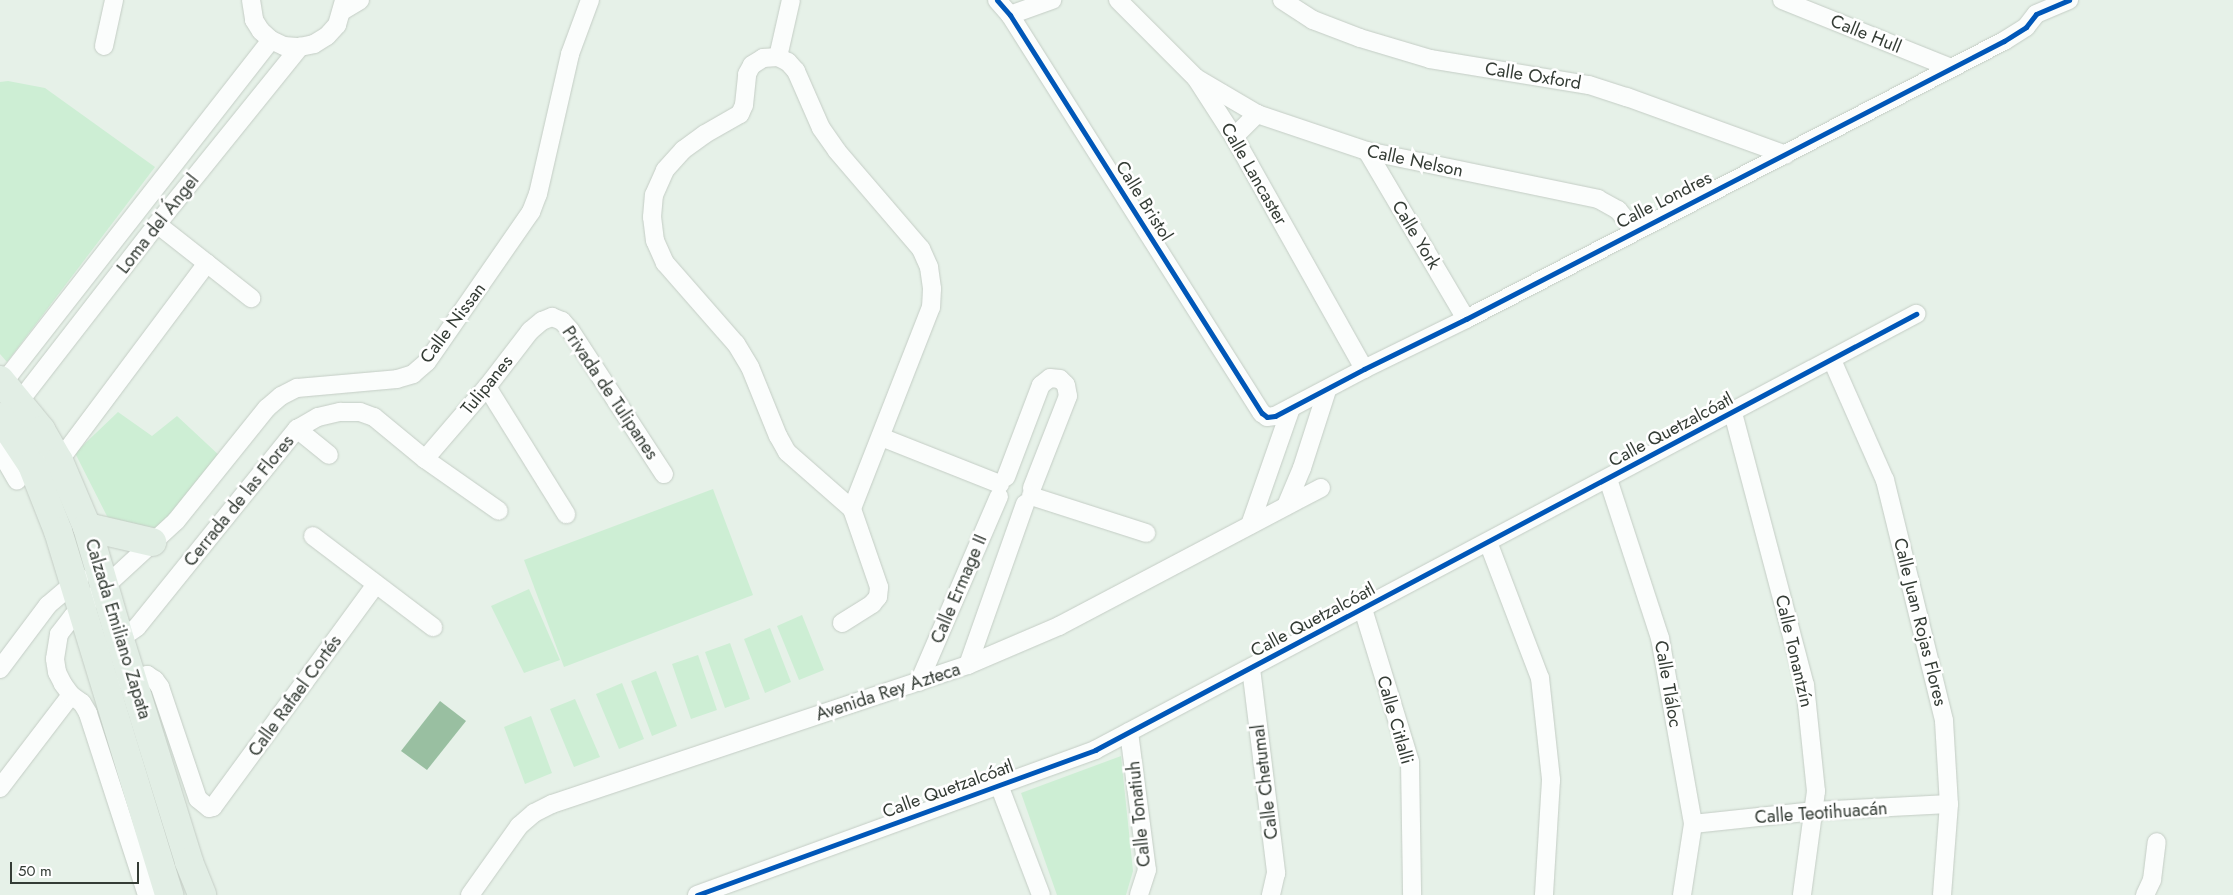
<!DOCTYPE html>
<meta charset="utf-8">
<style>
body{margin:0}
#map{position:relative;width:2233px;height:895px;overflow:hidden;background:#e6f1e8;font-family:Jost,sans-serif}
div>[style]{position:absolute}
.green>*{inset:0;background:#cdeed4}
.water>*{inset:0;background:#99bfa1}
.roads{filter:drop-shadow(0 0 1px #c4cdc5) drop-shadow(0 0 1px #c4cdc5)}
.minor>*{height:18px;margin:-9px;padding:0 9px;transform-origin:9px;border-radius:9px;background:#fbfdfc}
.primary>*{height:28px;margin:-14px;padding:0 14px;transform-origin:14px;border-radius:14px;background:#e2eee5}
.cycleway>*{height:5px;margin:-2.5px;padding:0 2.5px;transform-origin:2.5px;border-radius:2.5px;background:#0057b8}
span{translate:-50% -50%;white-space:nowrap;text-align:center;line-height:1.15;-webkit-text-stroke:5px #fff;paint-order:stroke}
.street-label{font-size:18px;color:#343c35}
.scale{position:absolute;left:10px;top:862px;width:129px;height:22px;box-sizing:border-box;border:2px solid #343c35;border-top:0;padding-left:6px;font-size:15px;line-height:18px;white-space:nowrap;color:#343c35;-webkit-text-stroke:4px #fff;paint-order:stroke}
</style>
<div id="map">
<div class="green">
<i style="clip-path:polygon(8px 81px,45px 88px,155px 167px,7px 362px,0 354px,0 82px)"></i>
<i style="clip-path:polygon(118px 412px,152px 436px,177px 416px,221px 457px,166px 526px,136px 536px,110px 522px,75px 453px)"></i>
<i style="clip-path:polygon(713px 489px,753px 595px,564px 667px,524px 560px)"></i>
<i style="clip-path:polygon(529px 589px,560px 660px,524px 673px,491px 606px)"></i>
<i style="clip-path:polygon(802px 615px,824px 670px,799px 680px,777px 626px)"></i>
<i style="clip-path:polygon(770px 628px,791px 682px,765px 693px,744px 639px)"></i>
<i style="clip-path:polygon(730px 643px,750px 699px,725px 708px,705px 652px)"></i>
<i style="clip-path:polygon(698px 655px,717px 710px,691px 719px,672px 664px)"></i>
<i style="clip-path:polygon(656px 671px,677px 726px,652px 736px,631px 681px)"></i>
<i style="clip-path:polygon(622px 683px,644px 739px,619px 749px,596px 694px)"></i>
<i style="clip-path:polygon(575px 699px,600px 757px,574px 767px,550px 709px)"></i>
<i style="clip-path:polygon(531px 716px,552px 773px,525px 784px,504px 727px)"></i>
<i style="clip-path:polygon(1121px 756px,1133px 871px,1126px 895px,1057px 895px,1021px 793px)"></i>
</div>
<div class="water">
<i style="clip-path:polygon(440px 701px,466px 721px,427px 770px,401px 751px)"></i>
</div>
<div class="roads">
<div class="minor">
<i style="left:251px;top:0;width:20px;rotate:81deg"></i>
<i style="left:254px;top:20px;width:13px;rotate:58deg"></i>
<i style="left:261px;top:31px;width:13px;rotate:42deg"></i>
<i style="left:271px;top:40px;width:14px;rotate:25deg"></i>
<i style="left:284px;top:46px;width:16px;rotate:4deg"></i>
<i style="left:300px;top:47px;width:14px;rotate:-12deg"></i>
<i style="left:314px;top:44px;width:15px;rotate:-32deg"></i>
<i style="left:327px;top:36px;width:15px;rotate:-48deg"></i>
<i style="left:337px;top:25px;width:26px;rotate:-74deg"></i>
<i style="left:997px;top:0;width:20px;rotate:49deg"></i>
<i style="left:1010px;top:15px;width:471px;rotate:57.7deg"></i>
<i style="left:1262px;top:413px;width:6px;rotate:39deg"></i>
<i style="left:1267px;top:417px;width:8px;rotate:-7deg"></i>
<i style="left:1275px;top:416px;width:101px;rotate:-27.8deg"></i>
<i style="left:1364px;top:369px;width:114px;rotate:-26.1deg"></i>
<i style="left:1466px;top:319px;width:606px;rotate:-27.33deg"></i>
<i style="left:2004px;top:41px;width:26px;rotate:-32deg"></i>
<i style="left:2026px;top:27px;width:16px;rotate:-52deg"></i>
<i style="left:2036px;top:14px;width:36px;rotate:-23deg"></i>
<i style="left:1118px;top:0;width:110px;rotate:45deg"></i>
<i style="left:1196px;top:78px;width:70px;rotate:57.2deg"></i>
<i style="left:1234px;top:137px;width:266px;rotate:60.7deg"></i>
<i style="left:1282px;top:0;width:37px;rotate:33deg"></i>
<i style="left:1313px;top:20px;width:50px;rotate:21deg"></i>
<i style="left:1360px;top:38px;width:73px;rotate:16.7deg"></i>
<i style="left:1430px;top:59px;width:161px;rotate:9.3deg"></i>
<i style="left:1589px;top:85px;width:40px;rotate:18deg"></i>
<i style="left:1627px;top:97px;width:169px;rotate:20deg"></i>
<i style="left:1782px;top:0;width:182px;rotate:21.9deg"></i>
<i style="left:342px;top:11px;width:21px;rotate:-31deg"></i>
<i style="left:1010px;top:15px;width:45px;rotate:-19.7deg"></i>
<i style="left:104px;top:46px;width:47px;rotate:-77.7deg"></i>
<i style="left:778px;top:57px;width:58px;rotate:-77.2deg"></i>
<i style="left:1196px;top:78px;width:71px;rotate:30.5deg"></i>
<i style="left:1257px;top:114px;width:116px;rotate:18.6deg"></i>
<i style="left:1367px;top:151px;width:236px;rotate:11.7deg"></i>
<i style="left:1598px;top:199px;width:23px;rotate:29deg"></i>
<i style="left:1618px;top:210px;width:26px;rotate:51deg"></i>
<i style="left:1234px;top:137px;width:33px;rotate:-45deg"></i>
<i style="left:1367px;top:151px;width:195px;rotate:59.5deg"></i>
<i style="left:157px;top:224px;width:120px;rotate:38.2deg"></i>
<i style="left:1832px;top:360px;width:131px;rotate:66.2deg"></i>
<i style="left:1885px;top:480px;width:248px;rotate:76.2deg"></i>
<i style="left:1944px;top:721px;width:83px;rotate:86.6deg"></i>
<i style="left:1949px;top:804px;width:91px;rotate:94.4deg"></i>
<i style="left:3px;top:383px;width:435px;rotate:-52deg"></i>
<i style="left:487px;top:387px;width:150px;rotate:58.1deg"></i>
<i style="left:19px;top:402px;width:225px;rotate:-52.2deg"></i>
<i style="left:157px;top:224px;width:228px;rotate:-51.1deg"></i>
<i style="left:1733px;top:413px;width:281px;rotate:75.2deg"></i>
<i style="left:1805px;top:685px;width:107px;rotate:84.1deg"></i>
<i style="left:1816px;top:791px;width:105px;rotate:97.7deg"></i>
<i style="left:297px;top:429px;width:41px;rotate:39.1deg"></i>
<i style="left:881px;top:437px;width:128px;rotate:21.6deg"></i>
<i style="left:0;top:451px;width:34px;rotate:60deg"></i>
<i style="left:425px;top:459px;width:95px;rotate:-49.3deg"></i>
<i style="left:487px;top:387px;width:71px;rotate:-52.5deg"></i>
<i style="left:530px;top:331px;width:16px;rotate:-40deg"></i>
<i style="left:542px;top:321px;width:11px;rotate:-22deg"></i>
<i style="left:552px;top:317px;width:11px;rotate:22deg"></i>
<i style="left:562px;top:321px;width:12px;rotate:48deg"></i>
<i style="left:570px;top:330px;width:172px;rotate:56.9deg"></i>
<i style="left:59px;top:461px;width:247px;rotate:-53.2deg"></i>
<i style="left:1006px;top:477px;width:98px;rotate:-69.2deg"></i>
<i style="left:1041px;top:385px;width:11px;rotate:-38deg"></i>
<i style="left:1050px;top:378px;width:10px;rotate:6deg"></i>
<i style="left:1060px;top:379px;width:8px;rotate:45deg"></i>
<i style="left:1066px;top:385px;width:11px;rotate:80deg"></i>
<i style="left:1068px;top:396px;width:99px;rotate:111.4deg"></i>
<i style="left:1608px;top:479px;width:167px;rotate:71.9deg"></i>
<i style="left:1660px;top:638px;width:189px;rotate:79.9deg"></i>
<i style="left:1693px;top:824px;width:72px;rotate:98.8deg"></i>
<i style="left:1031px;top:496px;width:121px;rotate:17.8deg"></i>
<i style="left:1286px;top:506px;width:41px;rotate:-67.2deg"></i>
<i style="left:1302px;top:468px;width:82px;rotate:-72.2deg"></i>
<i style="left:1250px;top:525px;width:124px;rotate:-70.7deg"></i>
<i style="left:313px;top:536px;width:151px;rotate:37.2deg"></i>
<i style="left:1488px;top:542px;width:146px;rotate:69.1deg"></i>
<i style="left:1540px;top:678px;width:103px;rotate:83.8deg"></i>
<i style="left:1551px;top:780px;width:115px;rotate:93.5deg"></i>
<i style="left:1363px;top:609px;width:160px;rotate:72.9deg"></i>
<i style="left:1410px;top:762px;width:133px;rotate:89.1deg"></i>
<i style="left:842px;top:623px;width:36px;rotate:-32deg"></i>
<i style="left:872px;top:604px;width:9px;rotate:-49deg"></i>
<i style="left:878px;top:597px;width:10px;rotate:-84deg"></i>
<i style="left:879px;top:587px;width:83px;rotate:-109.1deg"></i>
<i style="left:852px;top:509px;width:86px;rotate:-138.8deg"></i>
<i style="left:787px;top:452px;width:18px;rotate:-119deg"></i>
<i style="left:778px;top:436px;width:74px;rotate:-112.1deg"></i>
<i style="left:750px;top:367px;width:27px;rotate:-121deg"></i>
<i style="left:736px;top:344px;width:108px;rotate:-131.2deg"></i>
<i style="left:665px;top:263px;width:24px;rotate:-114deg"></i>
<i style="left:655px;top:241px;width:24px;rotate:-97deg"></i>
<i style="left:652px;top:217px;width:22px;rotate:-85deg"></i>
<i style="left:654px;top:195px;width:27px;rotate:-66deg"></i>
<i style="left:665px;top:170px;width:27px;rotate:-48deg"></i>
<i style="left:683px;top:150px;width:27px;rotate:-36deg"></i>
<i style="left:705px;top:134px;width:40px;rotate:-29.7deg"></i>
<i style="left:740px;top:114px;width:10px;rotate:-66deg"></i>
<i style="left:744px;top:105px;width:31px;rotate:-84deg"></i>
<i style="left:747px;top:74px;width:10px;rotate:-61deg"></i>
<i style="left:752px;top:65px;width:13px;rotate:-32deg"></i>
<i style="left:763px;top:58px;width:15px;rotate:-4deg"></i>
<i style="left:778px;top:57px;width:11px;rotate:27deg"></i>
<i style="left:788px;top:62px;width:12px;rotate:48deg"></i>
<i style="left:796px;top:71px;width:62px;rotate:66.3deg"></i>
<i style="left:821px;top:128px;width:28px;rotate:55deg"></i>
<i style="left:837px;top:151px;width:129px;rotate:49.4deg"></i>
<i style="left:921px;top:249px;width:20px;rotate:66deg"></i>
<i style="left:929px;top:267px;width:22px;rotate:82deg"></i>
<i style="left:932px;top:289px;width:18px;rotate:93deg"></i>
<i style="left:931px;top:307px;width:217px;rotate:111.4deg"></i>
<i style="left:113px;top:644px;width:29px;rotate:-35deg"></i>
<i style="left:137px;top:627px;width:255px;rotate:-51.1deg"></i>
<i style="left:297px;top:429px;width:24px;rotate:-30deg"></i>
<i style="left:318px;top:417px;width:23px;rotate:-13deg"></i>
<i style="left:340px;top:412px;width:20px"></i>
<i style="left:360px;top:412px;width:15px;rotate:20deg"></i>
<i style="left:374px;top:417px;width:66px;rotate:39.5deg"></i>
<i style="left:425px;top:459px;width:90px;rotate:35.1deg"></i>
<i style="left:968px;top:665px;width:171px;rotate:-70.5deg"></i>
<i style="left:1251px;top:668px;width:207px;rotate:83deg"></i>
<i style="left:1276px;top:873px;width:23px;rotate:103deg"></i>
<i style="left:0;top:669px;width:80px;rotate:-53.1deg"></i>
<i style="left:48px;top:605px;width:42px;rotate:-40.2deg"></i>
<i style="left:124px;top:680px;width:24px;rotate:-12deg"></i>
<i style="left:147px;top:675px;width:9px;rotate:32deg"></i>
<i style="left:155px;top:680px;width:9px;rotate:54deg"></i>
<i style="left:160px;top:687px;width:118px;rotate:71.3deg"></i>
<i style="left:198px;top:799px;width:14px;rotate:39deg"></i>
<i style="left:209px;top:808px;width:4px;rotate:-14deg"></i>
<i style="left:213px;top:807px;width:276px;rotate:-53.8deg"></i>
<i style="left:919px;top:682px;width:202px;rotate:-66.7deg"></i>
<i style="left:1129px;top:732px;width:139px;rotate:82.6deg"></i>
<i style="left:1147px;top:870px;width:26px;rotate:108deg"></i>
<i style="left:999px;top:785px;width:118px;rotate:69.1deg"></i>
<i style="left:0;top:788px;width:117px;rotate:-52.6deg"></i>
<i style="left:1693px;top:824px;width:122px;rotate:-6.1deg"></i>
<i style="left:1814px;top:811px;width:135px;rotate:-3deg"></i>
<i style="left:147px;top:895px;width:191px;rotate:-108deg"></i>
<i style="left:88px;top:713px;width:12px;rotate:-121deg"></i>
<i style="left:82px;top:703px;width:14px;rotate:-144deg"></i>
<i style="left:71px;top:695px;width:14px;rotate:-126deg"></i>
<i style="left:63px;top:684px;width:13px;rotate:-117deg"></i>
<i style="left:57px;top:672px;width:13px;rotate:-99deg"></i>
<i style="left:55px;top:659px;width:25px;rotate:-81deg"></i>
<i style="left:59px;top:634px;width:23px;rotate:-52deg"></i>
<i style="left:73px;top:616px;width:140px;rotate:-42.7deg"></i>
<i style="left:176px;top:521px;width:145px;rotate:-51.2deg"></i>
<i style="left:267px;top:408px;width:18px;rotate:-41deg"></i>
<i style="left:281px;top:396px;width:18px;rotate:-27deg"></i>
<i style="left:297px;top:388px;width:100px;rotate:-5.1deg"></i>
<i style="left:397px;top:379px;width:17px;rotate:-17deg"></i>
<i style="left:413px;top:374px;width:18px;rotate:-41deg"></i>
<i style="left:427px;top:362px;width:183px;rotate:-55.3deg"></i>
<i style="left:531px;top:212px;width:19px;rotate:-69deg"></i>
<i style="left:538px;top:194px;width:144px;rotate:-77.1deg"></i>
<i style="left:570px;top:54px;width:58px;rotate:-69.7deg"></i>
<i style="left:470px;top:895px;width:85px;rotate:-54.6deg"></i>
<i style="left:519px;top:826px;width:20px;rotate:-41deg"></i>
<i style="left:534px;top:813px;width:20px;rotate:-27deg"></i>
<i style="left:552px;top:804px;width:439px;rotate:-18.5deg"></i>
<i style="left:968px;top:665px;width:99px;rotate:-23.2deg"></i>
<i style="left:1059px;top:626px;width:296px;rotate:-27.8deg"></i>
<i style="left:697px;top:895px;width:424px;rotate:-20deg"></i>
<i style="left:1095px;top:750px;width:930px;rotate:-27.97deg"></i>
<i style="left:2145px;top:895px;width:17px;rotate:-65deg"></i>
<i style="left:2152px;top:880px;width:38px;rotate:-83deg"></i>
</div>
<div class="primary">
<i style="left:0;top:380px;width:65px;rotate:50.6deg"></i>
<i style="left:41px;top:430px;width:36px;rotate:60deg"></i>
<i style="left:59px;top:461px;width:72px;rotate:67deg"></i>
<i style="left:87px;top:527px;width:118px;rotate:73.7deg"></i>
<i style="left:120px;top:640px;width:232px;rotate:72.7deg"></i>
<i style="left:189px;top:862px;width:35px;rotate:68deg"></i>
<i style="left:0;top:417px;width:58px;rotate:56.3deg"></i>
<i style="left:32px;top:465px;width:71px;rotate:68.5deg"></i>
<i style="left:58px;top:531px;width:381px;rotate:73deg"></i>
<i style="left:87px;top:527px;width:67px;rotate:13deg"></i>
</div>
</div>
<div class="cycleway">
<i style="left:997px;top:0;width:20px;rotate:49deg"></i>
<i style="left:1010px;top:15px;width:471px;rotate:57.7deg"></i>
<i style="left:1262px;top:413px;width:6px;rotate:39deg"></i>
<i style="left:1267px;top:417px;width:8px;rotate:-7deg"></i>
<i style="left:1275px;top:416px;width:101px;rotate:-27.8deg"></i>
<i style="left:1364px;top:369px;width:114px;rotate:-26.1deg"></i>
<i style="left:1466px;top:319px;width:606px;rotate:-27.33deg"></i>
<i style="left:2004px;top:41px;width:26px;rotate:-32deg"></i>
<i style="left:2026px;top:27px;width:16px;rotate:-52deg"></i>
<i style="left:2036px;top:14px;width:36px;rotate:-23deg"></i>
<i style="left:697px;top:895px;width:424px;rotate:-20deg"></i>
<i style="left:1095px;top:750px;width:930px;rotate:-27.97deg"></i>
</div>
<div class="street-label">
<span style="left:1866px;top:34px;rotate:22deg">Calle Hull</span>
<span style="left:1533px;top:76px;rotate:9deg">Calle Oxford</span>
<span style="left:1415px;top:161px;rotate:12deg">Calle Nelson</span>
<span style="left:1254px;top:174px;rotate:60deg">Calle Lancaster</span>
<span style="left:1664px;top:200px;rotate:-27deg">Calle Londres</span>
<span style="left:1144px;top:201px;rotate:58deg">Calle Bristol</span>
<span style="left:158px;top:224px;rotate:-52deg">Loma del Ángel</span>
<span style="left:1416px;top:235px;rotate:59deg">Calle York</span>
<span style="left:453px;top:323px;rotate:-53deg">Calle Nissan</span>
<span style="left:487px;top:385px;rotate:-51deg">Tulipanes</span>
<span style="left:610px;top:393px;rotate:56deg">Privada de Tulipanes</span>
<span style="left:1671px;top:430px;rotate:-28deg">Calle Quetzalcóatl</span>
<span style="left:239px;top:501px;rotate:-51deg">Cerrada de las Flores</span>
<span style="left:959px;top:589px;rotate:-67deg">Calle Ermage II</span>
<span style="left:1313px;top:620px;rotate:-28deg">Calle Quetzalcóatl</span>
<span style="left:1920px;top:622px;rotate:76deg">Calle Juan Rojas Flores</span>
<span style="left:118px;top:629px;rotate:73deg">Calzada Emiliano Zapata</span>
<span style="left:1794px;top:651px;rotate:77deg">Calle Tonantzín</span>
<span style="left:1668px;top:684px;rotate:80deg">Calle Tláloc</span>
<span style="left:888px;top:692px;rotate:-18deg">Avenida Rey Azteca</span>
<span style="left:295px;top:696px;rotate:-54deg">Calle Rafael Cortés</span>
<span style="left:1395px;top:720px;rotate:74deg">Calle Citlalli</span>
<span style="left:1265px;top:782px;rotate:-97deg">Calle Chetumal</span>
<span style="left:948px;top:789px;rotate:-20deg">Calle Quetzalcóatl</span>
<span style="left:1821px;top:813px;rotate:-4deg">Calle Teotihuacán</span>
<span style="left:1139px;top:814px;rotate:-96deg">Calle Tonatiuh</span>
</div>
<div class="scale">50 m</div>
</div>
